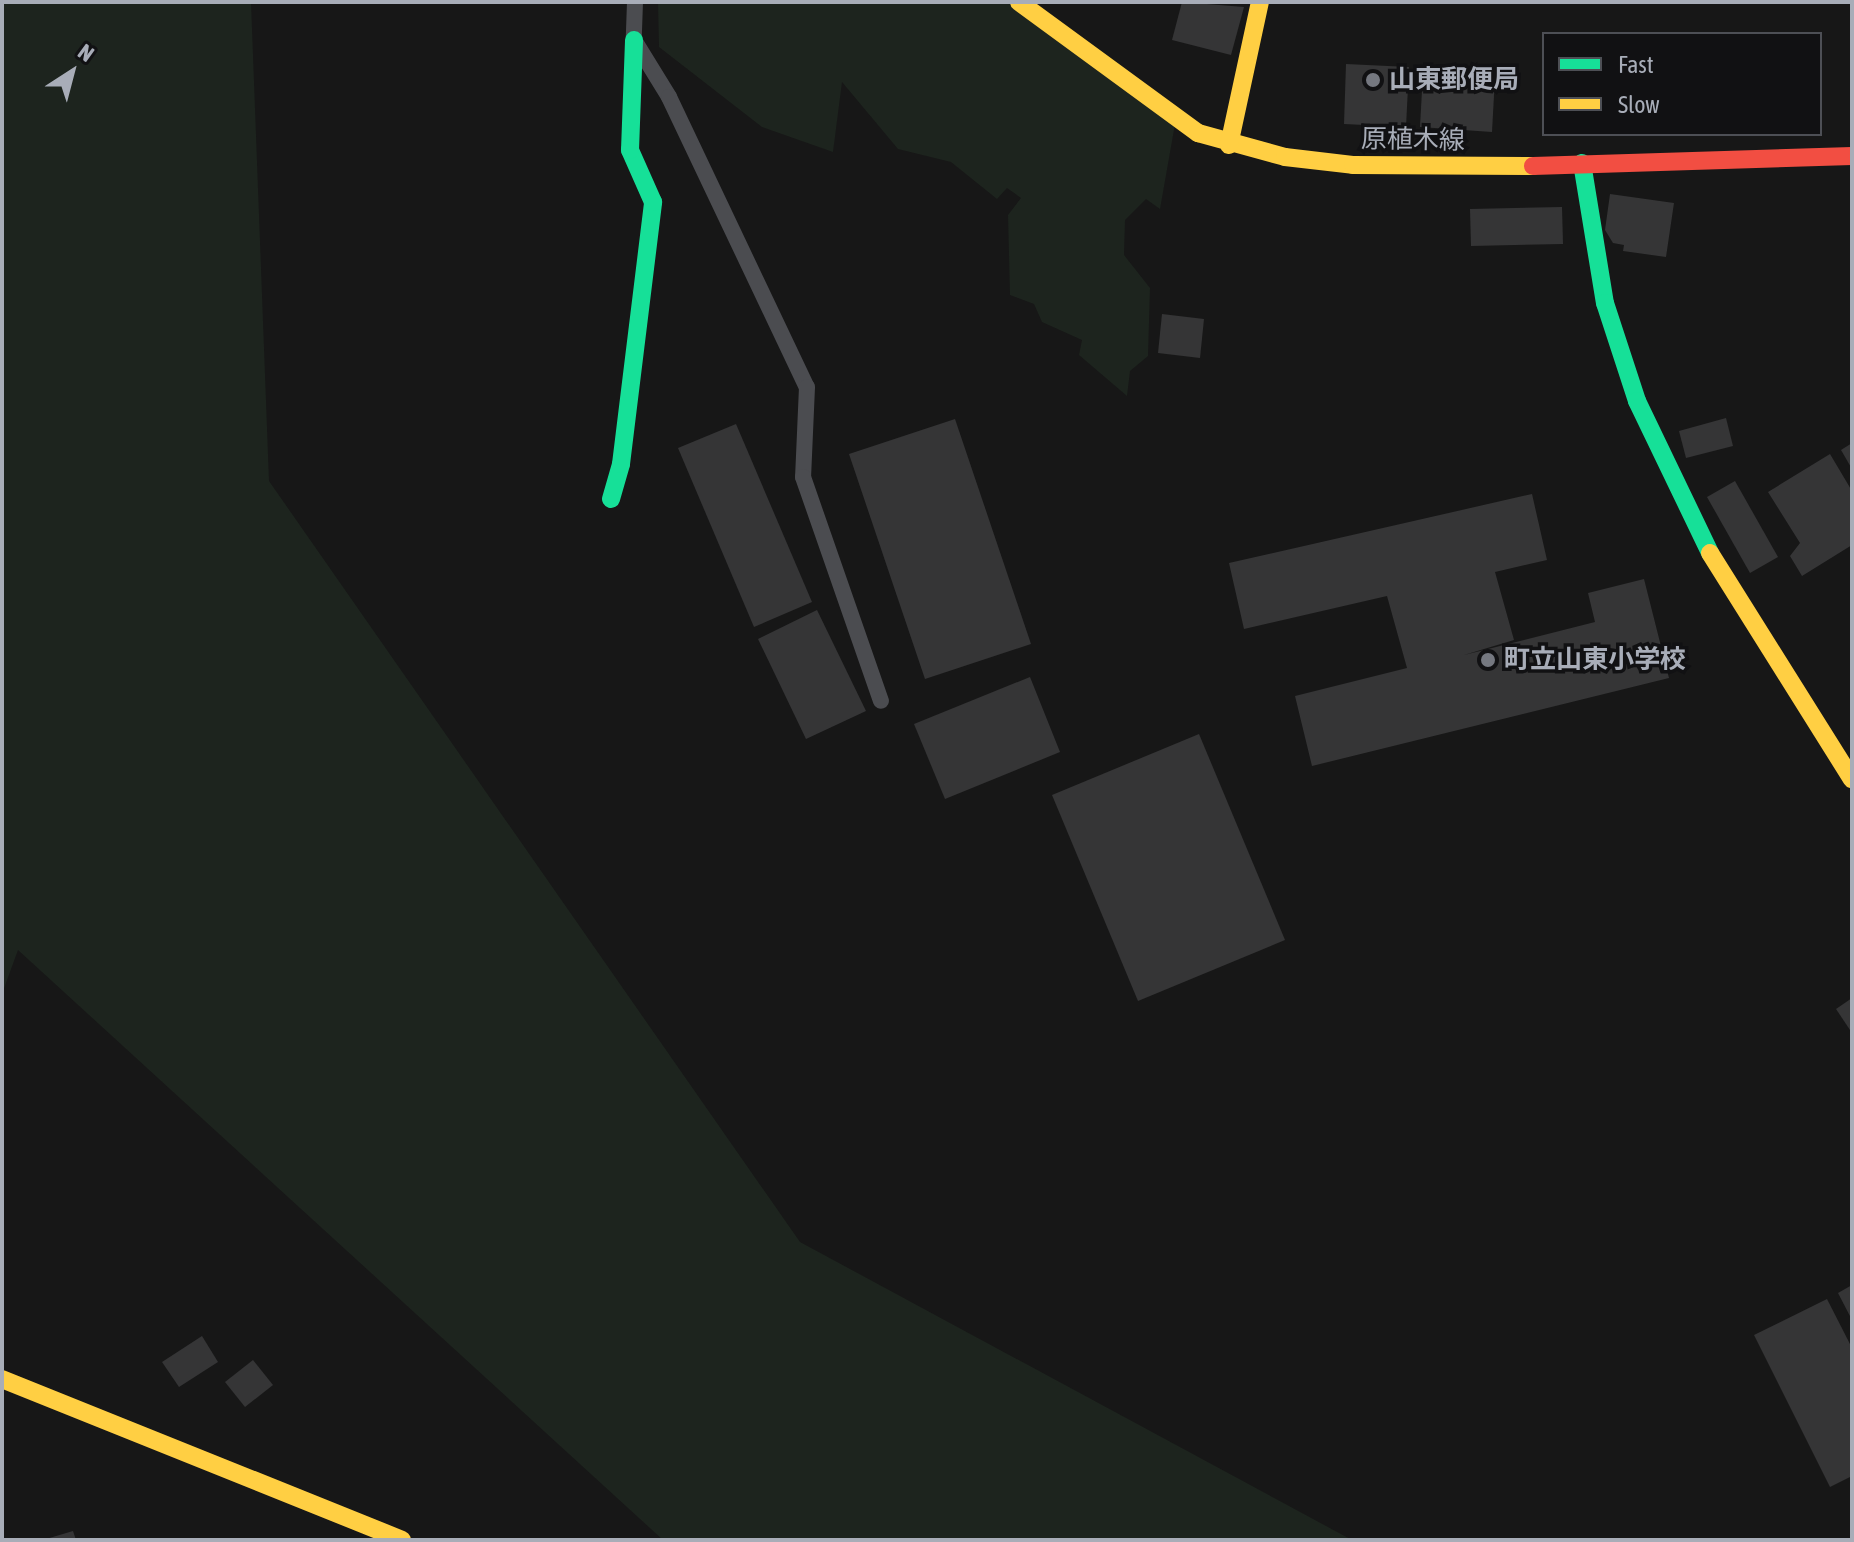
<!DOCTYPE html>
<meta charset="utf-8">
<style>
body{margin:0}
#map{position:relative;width:1854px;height:1542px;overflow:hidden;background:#171717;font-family:"Asap Condensed","Noto Sans JP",sans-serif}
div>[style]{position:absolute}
.green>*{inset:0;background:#1d241e}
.building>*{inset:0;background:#353536}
.lane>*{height:16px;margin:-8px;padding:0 8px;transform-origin:8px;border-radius:8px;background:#4b4c50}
.fast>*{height:18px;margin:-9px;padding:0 9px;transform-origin:9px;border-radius:9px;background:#16e098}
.slow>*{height:18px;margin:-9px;padding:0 9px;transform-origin:9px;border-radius:9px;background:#ffcf43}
.jam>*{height:18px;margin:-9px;padding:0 9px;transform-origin:9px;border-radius:9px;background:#f24e42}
.dots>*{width:22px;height:22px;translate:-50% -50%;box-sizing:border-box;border:4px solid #111113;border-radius:50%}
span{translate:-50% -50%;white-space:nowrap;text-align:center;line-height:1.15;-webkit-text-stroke:7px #111113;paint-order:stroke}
.poi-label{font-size:26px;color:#a8adb8;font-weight:700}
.left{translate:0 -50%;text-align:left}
.street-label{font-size:26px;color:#a8adb8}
.frame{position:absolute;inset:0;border:4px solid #a8adb8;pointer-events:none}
.legend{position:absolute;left:1542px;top:32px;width:280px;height:104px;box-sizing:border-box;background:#111113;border:2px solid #4d4f55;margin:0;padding:10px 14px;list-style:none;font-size:24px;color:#a8adb8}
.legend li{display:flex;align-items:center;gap:16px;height:40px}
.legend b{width:40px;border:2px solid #4d4f55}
.north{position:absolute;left:32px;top:32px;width:80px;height:80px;-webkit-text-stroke:6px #111113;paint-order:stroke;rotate:36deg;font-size:22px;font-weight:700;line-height:32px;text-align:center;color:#a8adb8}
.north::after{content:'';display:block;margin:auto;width:28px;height:36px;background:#a8adb8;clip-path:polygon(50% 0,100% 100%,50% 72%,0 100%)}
</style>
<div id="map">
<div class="green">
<i style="clip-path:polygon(2px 2px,251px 2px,269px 481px,800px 1242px,1352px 1540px,663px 1540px,18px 950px,2px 994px)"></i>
<i style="clip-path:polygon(658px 2px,1013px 2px,1175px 124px,1160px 209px,1146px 199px,1125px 220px,1124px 255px,1150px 288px,1148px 356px,1130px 371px,1127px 396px,1079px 355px,1082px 340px,1042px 322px,1034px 304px,1010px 295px,1008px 215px,1021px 198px,1007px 188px,997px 199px,951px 162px,898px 149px,842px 82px,833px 152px,762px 127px,659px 47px)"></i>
</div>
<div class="building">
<i style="clip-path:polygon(1182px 2px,1244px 7px,1231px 55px,1172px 40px)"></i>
<i style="clip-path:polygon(1346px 64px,1409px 67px,1406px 127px,1344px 124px)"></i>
<i style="clip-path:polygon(1423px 72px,1495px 77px,1492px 132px,1420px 127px)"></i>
<i style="clip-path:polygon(1610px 194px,1674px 203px,1666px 257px,1623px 251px,1624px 245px,1613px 243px,1605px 230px)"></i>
<i style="clip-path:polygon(1562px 207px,1563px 244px,1471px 246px,1470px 209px)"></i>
<i style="clip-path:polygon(1162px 314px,1204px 319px,1200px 358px,1158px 353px)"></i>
<i style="clip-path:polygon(1726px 418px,1733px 446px,1686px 458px,1679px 431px)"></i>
<i style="clip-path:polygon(955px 419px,1031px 644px,925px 679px,849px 454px)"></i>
<i style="clip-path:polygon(736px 424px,812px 602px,754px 627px,678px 448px)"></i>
<i style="clip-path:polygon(1852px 443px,1852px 469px,1841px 450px)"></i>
<i style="clip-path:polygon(1830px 454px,1852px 491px,1852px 545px,1802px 576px,1790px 556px,1800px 543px,1768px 492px)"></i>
<i style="clip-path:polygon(1735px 481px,1778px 557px,1750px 573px,1707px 497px)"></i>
<i style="clip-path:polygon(1532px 494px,1547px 560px,1495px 572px,1514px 640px,1464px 655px,1595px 622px,1588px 593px,1644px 579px,1669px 678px,1312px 766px,1295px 696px,1407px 668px,1387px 596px,1244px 629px,1229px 563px)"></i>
<i style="clip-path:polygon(817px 610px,866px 711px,806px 739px,758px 639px)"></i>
<i style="clip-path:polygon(1030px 677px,1060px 752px,945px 799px,914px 724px)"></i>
<i style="clip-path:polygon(1199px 734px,1285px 940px,1138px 1001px,1052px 795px)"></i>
<i style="clip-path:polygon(1852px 998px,1852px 1033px,1836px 1009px)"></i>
<i style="clip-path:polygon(1852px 1285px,1852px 1320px,1838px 1293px)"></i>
<i style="clip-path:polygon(1827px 1299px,1852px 1348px,1852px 1476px,1830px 1487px,1754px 1335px)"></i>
<i style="clip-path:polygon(202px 1336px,218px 1362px,179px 1387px,162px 1362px)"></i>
<i style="clip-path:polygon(253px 1360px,273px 1385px,245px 1407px,225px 1382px)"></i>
<i style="clip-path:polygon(73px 1531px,76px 1540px,46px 1540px,46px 1539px)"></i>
</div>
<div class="lane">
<i style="left:635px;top:2px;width:38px;rotate:92deg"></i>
<i style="left:634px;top:40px;width:67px;rotate:58.4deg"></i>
<i style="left:669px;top:97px;width:321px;rotate:64.6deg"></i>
<i style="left:807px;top:387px;width:90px;rotate:92.5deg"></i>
<i style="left:803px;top:477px;width:237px;rotate:70.8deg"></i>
</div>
<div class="fast">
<i style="left:1582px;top:163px;width:142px;rotate:80.7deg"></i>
<i style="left:1605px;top:303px;width:103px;rotate:71.9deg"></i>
<i style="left:1637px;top:401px;width:169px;rotate:64.3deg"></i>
<i style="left:611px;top:499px;width:36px;rotate:-74deg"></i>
<i style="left:621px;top:464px;width:264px;rotate:-83deg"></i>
<i style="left:653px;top:202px;width:57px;rotate:-113.9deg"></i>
<i style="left:630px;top:150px;width:110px;rotate:-87.9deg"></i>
</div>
<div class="slow">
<i style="left:1019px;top:2px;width:222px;rotate:36.2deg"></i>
<i style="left:1198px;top:133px;width:90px;rotate:15.4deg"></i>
<i style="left:1285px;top:157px;width:68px;rotate:6.7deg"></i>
<i style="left:1353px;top:165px;width:180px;rotate:0.3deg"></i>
<i style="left:1229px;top:145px;width:146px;rotate:-77.8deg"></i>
<i style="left:1710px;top:553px;width:267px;rotate:57.9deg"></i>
<i style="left:2px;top:1379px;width:431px;rotate:21.9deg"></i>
</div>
<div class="jam">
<i style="left:1533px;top:166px;width:319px;rotate:-1.8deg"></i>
</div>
<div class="dots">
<i style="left:1373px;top:80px;background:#757880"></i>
<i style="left:1488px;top:660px;background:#757880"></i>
</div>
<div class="poi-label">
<span class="left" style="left:1389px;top:80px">山東郵便局</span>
<span class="left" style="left:1504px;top:660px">町立山東小学校</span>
</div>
<div class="street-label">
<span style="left:1413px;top:140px;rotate:1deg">原植木線</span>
</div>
<div class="frame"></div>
<ul class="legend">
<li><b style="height:10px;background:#16e098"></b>Fast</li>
<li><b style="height:10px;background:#ffcf43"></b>Slow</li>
</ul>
<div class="north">N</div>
</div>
